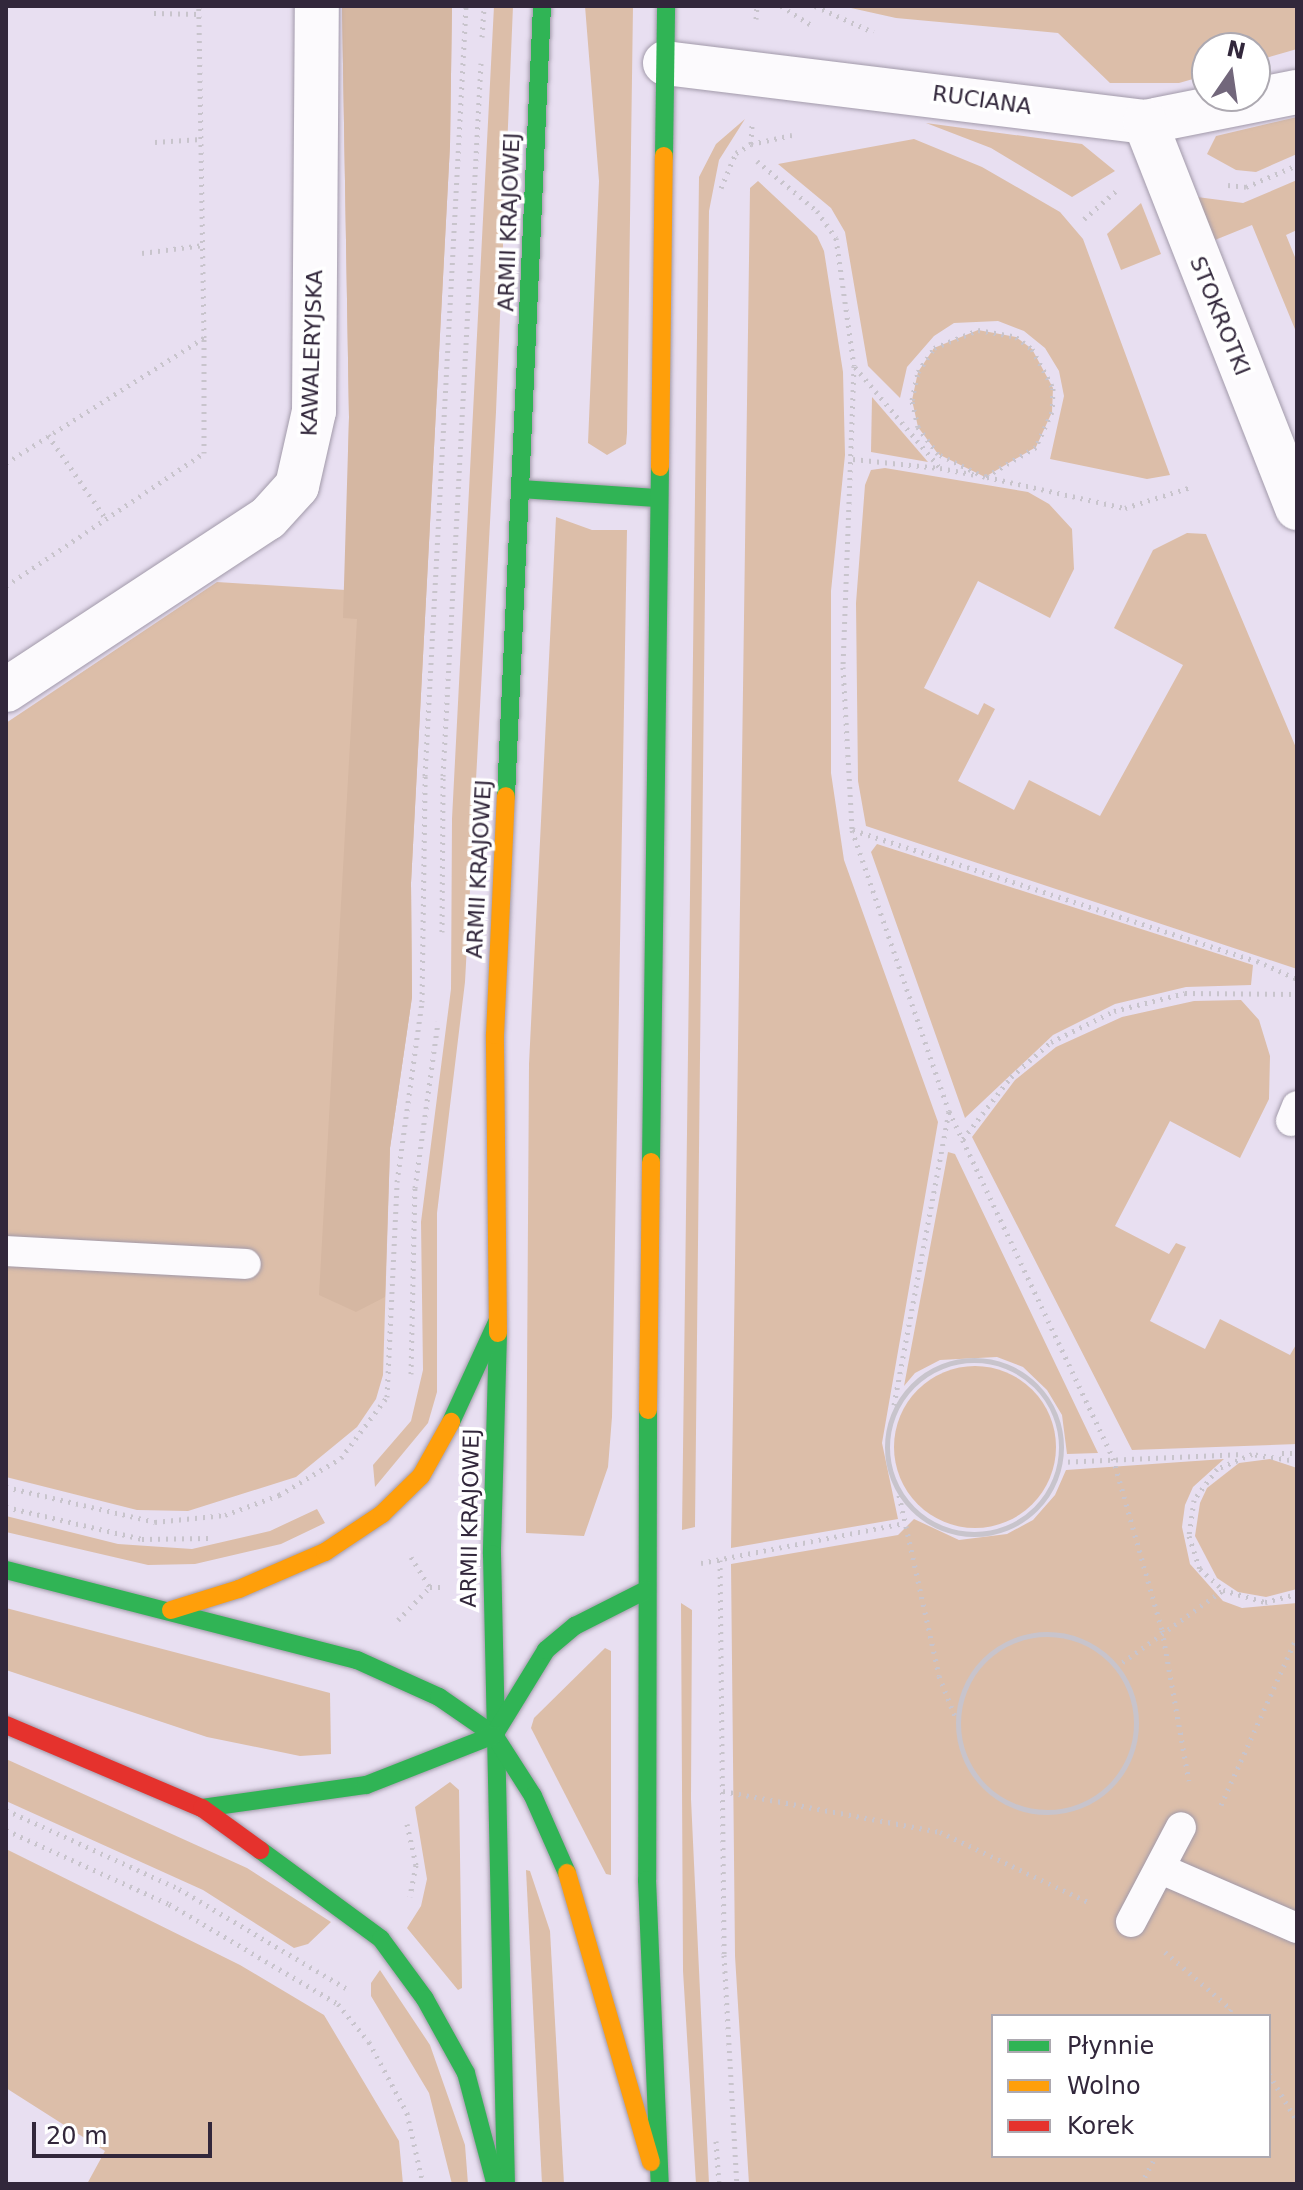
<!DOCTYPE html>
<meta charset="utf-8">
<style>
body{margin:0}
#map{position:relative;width:1303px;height:2190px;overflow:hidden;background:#e8dff1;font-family:"DejaVu Sans",sans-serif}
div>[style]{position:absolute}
.green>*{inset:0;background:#dcbea9}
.round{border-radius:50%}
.forest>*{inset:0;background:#d5b7a2}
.path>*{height:5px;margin-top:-2.5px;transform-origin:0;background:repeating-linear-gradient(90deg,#c8c4cc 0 2px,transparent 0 8px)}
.path>.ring{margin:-2.5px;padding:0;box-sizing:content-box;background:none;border:5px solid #c8c4cc;border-radius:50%}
.roads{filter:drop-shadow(0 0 2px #a29aaa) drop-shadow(0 0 2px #a29aaa)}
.lane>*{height:30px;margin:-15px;padding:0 15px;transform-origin:15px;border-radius:15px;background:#fcfafd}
.street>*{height:44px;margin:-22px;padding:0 22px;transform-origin:22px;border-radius:22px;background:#fcfafd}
.fast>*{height:18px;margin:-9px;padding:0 9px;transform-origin:9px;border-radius:9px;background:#30b455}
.slow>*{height:18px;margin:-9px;padding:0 9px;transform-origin:9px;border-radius:9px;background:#ff9f0a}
.jam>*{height:18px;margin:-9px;padding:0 9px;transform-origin:9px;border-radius:9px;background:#e5322d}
span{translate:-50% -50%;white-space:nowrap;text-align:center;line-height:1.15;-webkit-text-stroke:7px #fff;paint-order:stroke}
.street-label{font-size:22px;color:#32273b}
.frame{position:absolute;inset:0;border:8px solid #32273b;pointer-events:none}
.legend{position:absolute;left:991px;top:2014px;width:280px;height:144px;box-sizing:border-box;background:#fff;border:2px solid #ada9b1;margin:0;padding:10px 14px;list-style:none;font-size:24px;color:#32273b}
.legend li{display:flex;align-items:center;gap:16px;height:40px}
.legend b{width:40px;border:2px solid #ada9b1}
.north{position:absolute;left:1191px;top:32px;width:80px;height:80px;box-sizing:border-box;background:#fff;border:2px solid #ada9b1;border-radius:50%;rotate:13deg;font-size:22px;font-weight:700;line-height:32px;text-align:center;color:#32273b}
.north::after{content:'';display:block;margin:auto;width:28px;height:36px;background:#72677b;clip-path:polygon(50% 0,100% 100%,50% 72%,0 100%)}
.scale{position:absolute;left:32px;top:2122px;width:180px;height:36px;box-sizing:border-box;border:4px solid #32273b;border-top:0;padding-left:10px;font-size:24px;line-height:28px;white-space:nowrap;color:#32273b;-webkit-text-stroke:6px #fff;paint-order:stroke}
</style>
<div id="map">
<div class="green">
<i style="clip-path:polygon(342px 6px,452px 6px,450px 145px,411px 883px,412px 997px,390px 1148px,383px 1375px,376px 1399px,357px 1427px,296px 1477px,188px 1511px,137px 1510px,6px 1477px,6px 723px,217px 582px,346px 590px,349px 417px)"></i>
<i style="clip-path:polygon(494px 6px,513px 6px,496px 412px,465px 982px,437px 1213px,437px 1392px,428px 1423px,375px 1487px,373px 1465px,411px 1421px,423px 1370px,421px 1222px,451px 989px,452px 819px)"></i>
<i style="clip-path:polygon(585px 6px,633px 6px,627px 433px,626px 444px,607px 455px,588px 443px,599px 181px)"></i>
<i style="clip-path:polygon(842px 6px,1297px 6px,1297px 49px,1255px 61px,1255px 48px,1207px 48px,1207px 75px,1179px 83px,1110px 83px,1058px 33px,896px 18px)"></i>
<i style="clip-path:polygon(1297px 117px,1297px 154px,1256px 172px,1236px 170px,1207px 154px,1216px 136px)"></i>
<i style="clip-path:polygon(745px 119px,719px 160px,709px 211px,695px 1527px,682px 1530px,699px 177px,716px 144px)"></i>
<i style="clip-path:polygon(926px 123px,1082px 144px,1115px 171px,1072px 197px,991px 148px)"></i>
<i style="clip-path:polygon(914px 139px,982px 167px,1060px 212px,1083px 239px,1170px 475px,1147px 479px,1050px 459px,1064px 396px,1059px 371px,1045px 348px,1024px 331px,998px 321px,954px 323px,934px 336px,907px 367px,900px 398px,868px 366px,845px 232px,831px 208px,778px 164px)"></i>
<i style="clip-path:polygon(1297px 180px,1297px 230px,1286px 235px,1297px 262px,1297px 334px,1252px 225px,1215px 240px,1197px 197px,1243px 203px)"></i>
<i style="clip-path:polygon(758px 181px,817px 236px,824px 251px,843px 372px,845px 455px,831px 591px,831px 773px,844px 860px,938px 1122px,882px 1443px,898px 1519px,731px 1548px,750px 188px)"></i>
<i style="clip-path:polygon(1141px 203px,1161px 254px,1121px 270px,1107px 234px)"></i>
<i style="clip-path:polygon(978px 330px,1016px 337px,1032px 349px,1053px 388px,1052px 412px,1036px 447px,985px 477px,938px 454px,918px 427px,912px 400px,918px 372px,934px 348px)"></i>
<i style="clip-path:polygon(872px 397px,928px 462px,871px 452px)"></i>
<i style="clip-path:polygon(885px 468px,1028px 492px,1049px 504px,1072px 529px,1074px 569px,1050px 618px,978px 581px,924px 688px,978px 715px,984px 703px,995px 709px,958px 781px,1014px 810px,1029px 780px,1100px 816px,1183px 665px,1114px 628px,1153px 550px,1187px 533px,1206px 534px,1297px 750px,1297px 969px,866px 826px,858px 781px,856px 603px,865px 485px,871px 470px)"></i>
<i style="clip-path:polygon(556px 517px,592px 530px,627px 530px,612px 1417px,608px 1467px,584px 1536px,526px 1533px,529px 1064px)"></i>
<i style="clip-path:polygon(877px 844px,1253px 965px,1251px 985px,1186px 987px,1115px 1004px,1053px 1035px,965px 1118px,871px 852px)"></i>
<i style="clip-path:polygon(1241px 1000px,1259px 1020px,1270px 1056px,1269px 1099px,1240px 1158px,1170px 1121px,1115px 1226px,1169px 1254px,1176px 1243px,1186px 1247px,1150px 1321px,1205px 1349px,1220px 1319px,1290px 1355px,1297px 1343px,1297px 1444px,1132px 1450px,972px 1137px,1015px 1080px,1056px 1047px,1122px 1017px,1194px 1001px)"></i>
<i style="clip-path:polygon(948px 1152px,955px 1154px,1098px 1453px,1067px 1454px,1062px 1415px,1047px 1390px,1023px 1367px,997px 1357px,940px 1360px,915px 1373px,904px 1386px)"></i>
<i class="round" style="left:894px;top:1366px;width:162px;height:162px"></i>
<i style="clip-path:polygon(evenodd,1224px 1459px,1193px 1487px,1185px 1505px,1182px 1527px,1190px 1564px,1223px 1601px,1242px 1608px,1297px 1603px,1297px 2184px,749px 2184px,735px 1956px,731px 1564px,898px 1535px,914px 1519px,959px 1540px,1007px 1534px,1033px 1520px,1055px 1495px,1066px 1470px,1224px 1459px,993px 2016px,1269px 2016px,1269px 2156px,993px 2156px,993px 2016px)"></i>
<i style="clip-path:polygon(1270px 1459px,1297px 1468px,1297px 1589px,1266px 1597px,1238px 1592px,1217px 1578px,1195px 1536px,1200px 1503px,1207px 1488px,1239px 1463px)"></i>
<i style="clip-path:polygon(317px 1509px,325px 1523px,281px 1544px,195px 1564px,148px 1565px,6px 1532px,6px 1516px,118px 1544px,192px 1549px,270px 1531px)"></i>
<i style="clip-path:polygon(681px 1603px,692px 1610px,691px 1799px,709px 2184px,696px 2184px,683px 1971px)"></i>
<i style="clip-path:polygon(6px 1608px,330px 1693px,331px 1754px,300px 1756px,207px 1737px,6px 1670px)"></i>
<i style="clip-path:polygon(605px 1648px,611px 1651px,611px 1875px,606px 1874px,531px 1728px,534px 1718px)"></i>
<i style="clip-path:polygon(6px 1759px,247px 1868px,331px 1922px,308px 1944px,294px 1948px,203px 1890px,6px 1801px)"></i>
<i style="clip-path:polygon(450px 1782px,459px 1790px,462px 1988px,458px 1990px,407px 1928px,421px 1906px,427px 1879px,415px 1807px)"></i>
<i style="clip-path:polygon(6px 1849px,240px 1965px,324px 2015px,399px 2141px,403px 2184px,87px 2184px,105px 2151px,6px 2088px)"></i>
<i style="clip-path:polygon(526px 1870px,530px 1871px,550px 1931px,564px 2184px,542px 2184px)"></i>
<i style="clip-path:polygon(380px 1970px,430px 2045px,465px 2145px,468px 2184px,452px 2184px,429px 2093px,371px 1996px,371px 1983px)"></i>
</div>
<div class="forest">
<i style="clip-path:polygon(342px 6px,452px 6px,450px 145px,411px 883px,412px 997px,390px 1148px,385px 1297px,356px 1312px,319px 1295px,357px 619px,343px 618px,349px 417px)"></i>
</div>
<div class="path">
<i style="left:781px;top:6px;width:36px;rotate:32deg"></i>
<i style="left:815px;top:6px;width:64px;rotate:24.1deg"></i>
<i style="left:154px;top:13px;width:45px;rotate:1.3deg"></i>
<i style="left:756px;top:19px;width:13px;rotate:-86deg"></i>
<i style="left:482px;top:37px;width:31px;rotate:-86deg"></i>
<i style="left:155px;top:142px;width:46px;rotate:-3.7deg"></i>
<i style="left:751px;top:144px;width:19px;rotate:-87deg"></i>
<i style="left:757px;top:161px;width:78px;rotate:39.8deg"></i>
<i style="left:817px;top:211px;width:33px;rotate:55deg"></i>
<i style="left:836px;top:238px;width:129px;rotate:82deg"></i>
<i style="left:854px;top:366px;width:301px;rotate:92.1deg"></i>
<i style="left:843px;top:667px;width:163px;rotate:86.8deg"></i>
<i style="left:852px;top:830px;width:297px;rotate:71deg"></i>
<i style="left:949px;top:1111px;width:384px;rotate:64.7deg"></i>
<i style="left:1113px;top:1458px;width:179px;rotate:74.1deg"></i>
<i style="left:1162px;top:1630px;width:153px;rotate:79.9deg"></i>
<i style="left:1228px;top:185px;width:18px;rotate:6deg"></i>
<i style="left:1246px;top:187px;width:56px;rotate:-23.3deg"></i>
<i style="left:721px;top:188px;width:38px;rotate:-67deg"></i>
<i style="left:736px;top:153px;width:17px;rotate:-31deg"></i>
<i style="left:751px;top:144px;width:42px;rotate:-12.4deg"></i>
<i style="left:1084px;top:219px;width:43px;rotate:-41.2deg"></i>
<i style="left:142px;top:253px;width:62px;rotate:-7.5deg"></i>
<i style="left:978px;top:330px;width:39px;rotate:10deg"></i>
<i style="left:1016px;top:337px;width:20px;rotate:37deg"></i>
<i style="left:1032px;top:349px;width:44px;rotate:61.7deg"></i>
<i style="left:1053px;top:388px;width:24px;rotate:92deg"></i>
<i style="left:1052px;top:412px;width:38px;rotate:115deg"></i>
<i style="left:1036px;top:447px;width:59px;rotate:149.5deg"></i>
<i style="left:985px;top:477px;width:52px;rotate:-153.9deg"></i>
<i style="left:938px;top:454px;width:34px;rotate:-127deg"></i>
<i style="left:918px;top:427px;width:28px;rotate:-103deg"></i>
<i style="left:912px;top:400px;width:29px;rotate:-78deg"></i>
<i style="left:918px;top:372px;width:29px;rotate:-56deg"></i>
<i style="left:934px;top:348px;width:48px;rotate:-22.2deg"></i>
<i style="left:855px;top:367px;width:132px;rotate:49.9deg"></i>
<i style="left:940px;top:468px;width:38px;rotate:11deg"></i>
<i style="left:48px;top:435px;width:102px;rotate:55.4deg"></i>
<i style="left:853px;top:459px;width:87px;rotate:5.9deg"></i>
<i style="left:6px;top:463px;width:234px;rotate:-32.3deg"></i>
<i style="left:204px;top:338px;width:332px;rotate:-90.9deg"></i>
<i style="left:987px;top:477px;width:141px;rotate:12.7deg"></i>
<i style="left:1125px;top:508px;width:69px;rotate:-17.7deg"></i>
<i style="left:6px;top:586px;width:239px;rotate:-33.9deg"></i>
<i style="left:204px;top:453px;width:115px;rotate:-90deg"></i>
<i style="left:853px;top:830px;width:425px;rotate:18deg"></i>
<i style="left:1257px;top:961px;width:44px;rotate:24.2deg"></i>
<i style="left:442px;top:932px;width:156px;rotate:-89.6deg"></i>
<i style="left:443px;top:776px;width:714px;rotate:-86.95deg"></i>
<i style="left:963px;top:1139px;width:78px;rotate:-52.3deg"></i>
<i style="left:1011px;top:1077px;width:53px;rotate:-41.2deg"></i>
<i style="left:1051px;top:1042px;width:70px;rotate:-26.2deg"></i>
<i style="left:1114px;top:1011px;width:73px;rotate:-14.2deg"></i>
<i style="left:1185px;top:993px;width:112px;rotate:0.5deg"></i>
<i class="ring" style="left:887px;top:1360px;width:169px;height:169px"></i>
<i style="left:411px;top:1374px;width:186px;rotate:-88.8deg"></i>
<i style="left:415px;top:1188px;width:168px;rotate:-82.1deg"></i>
<i style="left:894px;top:1405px;width:298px;rotate:-79.4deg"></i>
<i style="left:1282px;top:1453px;width:15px"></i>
<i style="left:1297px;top:1461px;width:46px;rotate:-171.2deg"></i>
<i style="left:1252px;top:1454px;width:38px;rotate:157deg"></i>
<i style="left:1217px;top:1469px;width:39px;rotate:127deg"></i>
<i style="left:1194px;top:1500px;width:36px;rotate:98deg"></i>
<i style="left:1189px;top:1536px;width:35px;rotate:72deg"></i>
<i style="left:1200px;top:1569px;width:31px;rotate:42deg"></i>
<i style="left:1223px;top:1590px;width:44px;rotate:15.9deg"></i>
<i style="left:1265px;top:1602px;width:33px;rotate:-14deg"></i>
<i style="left:1060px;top:1462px;width:183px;rotate:-2.5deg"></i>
<i style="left:6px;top:1487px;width:153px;rotate:13.2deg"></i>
<i style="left:155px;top:1522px;width:70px;rotate:-5.7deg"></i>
<i style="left:225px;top:1515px;width:58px;rotate:-20.3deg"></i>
<i style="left:279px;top:1495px;width:72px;rotate:-30.8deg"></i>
<i style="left:341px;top:1458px;width:76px;rotate:-53deg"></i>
<i style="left:387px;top:1397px;width:215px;rotate:-87.3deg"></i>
<i style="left:397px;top:1182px;width:182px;rotate:-82.1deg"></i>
<i style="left:422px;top:1002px;width:226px;rotate:-89.2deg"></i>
<i style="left:425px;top:776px;width:771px;rotate:-86.95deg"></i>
<i style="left:899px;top:1495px;width:185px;rotate:77.5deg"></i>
<i style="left:939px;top:1676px;width:48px;rotate:68.2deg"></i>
<i style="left:6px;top:1507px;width:140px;rotate:13.2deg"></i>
<i style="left:142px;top:1539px;width:67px;rotate:-0.9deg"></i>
<i style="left:411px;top:1557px;width:36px;rotate:58deg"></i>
<i style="left:430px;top:1587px;width:11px"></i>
<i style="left:720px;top:1560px;width:395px;rotate:89.4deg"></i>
<i style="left:724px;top:1955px;width:229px;rotate:86.8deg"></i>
<i style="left:701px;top:1563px;width:207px;rotate:-11.1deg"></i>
<i style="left:398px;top:1620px;width:46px;rotate:-45.9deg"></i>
<i class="ring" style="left:958px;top:1634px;width:173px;height:173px"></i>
<i style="left:1116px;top:1667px;width:132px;rotate:-35.7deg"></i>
<i style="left:723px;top:1791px;width:221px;rotate:10.7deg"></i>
<i style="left:940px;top:1832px;width:164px;rotate:25.3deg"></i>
<i style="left:1221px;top:1805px;width:184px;rotate:-65.7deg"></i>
<i style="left:6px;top:1810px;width:190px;rotate:24.5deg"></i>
<i style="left:179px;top:1889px;width:194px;rotate:30.7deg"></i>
<i style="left:407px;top:1824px;width:42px;rotate:77.6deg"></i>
<i style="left:416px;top:1865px;width:32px;rotate:101deg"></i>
<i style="left:6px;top:1830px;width:179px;rotate:24.4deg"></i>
<i style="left:169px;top:1904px;width:196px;rotate:30.6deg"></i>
<i style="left:338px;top:2004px;width:49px;rotate:50.8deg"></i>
<i style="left:369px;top:2042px;width:81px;rotate:61.8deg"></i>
<i style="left:407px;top:2113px;width:73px;rotate:77.3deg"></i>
<i style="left:1165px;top:1952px;width:87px;rotate:40.8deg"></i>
<i style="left:1231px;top:2009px;width:8px;rotate:120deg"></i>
<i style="left:1269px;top:2074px;width:55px;rotate:59.2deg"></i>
<i style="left:716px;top:2141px;width:43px;rotate:86deg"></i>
<i style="left:1141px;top:2184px;width:32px;rotate:-62deg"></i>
</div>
<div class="roads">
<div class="lane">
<i style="left:1291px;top:1121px;width:16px;rotate:-68deg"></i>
<i style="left:6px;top:1251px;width:240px;rotate:3.1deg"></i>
<i style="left:1161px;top:1869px;width:148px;rotate:23.5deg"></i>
<i style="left:1131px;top:1922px;width:107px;rotate:-62.2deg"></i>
</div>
<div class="street">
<i style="left:665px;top:63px;width:484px;rotate:7deg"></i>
<i style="left:1145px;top:122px;width:155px;rotate:-11.2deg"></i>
<i style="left:1145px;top:122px;width:415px;rotate:68.5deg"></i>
<i style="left:6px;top:690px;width:313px;rotate:-33.3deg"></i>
<i style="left:268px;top:518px;width:43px;rotate:-47.8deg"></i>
<i style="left:297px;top:486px;width:77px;rotate:-77.2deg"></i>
<i style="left:314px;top:411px;width:405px;rotate:-89.6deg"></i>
</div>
<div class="fast">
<i style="left:664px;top:156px;width:150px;rotate:-89.2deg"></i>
<i style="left:522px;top:489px;width:137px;rotate:3.8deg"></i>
<i style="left:506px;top:796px;width:791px;rotate:-87.39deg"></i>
<i style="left:651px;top:1162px;width:695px;rotate:-89.26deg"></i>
<i style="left:498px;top:1333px;width:221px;rotate:91.6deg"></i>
<i style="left:492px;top:1554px;width:630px;rotate:88.73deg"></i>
<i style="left:648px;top:1410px;width:470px;rotate:90.1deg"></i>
<i style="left:647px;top:1880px;width:304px;rotate:87.6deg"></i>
<i style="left:451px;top:1422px;width:110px;rotate:-65.3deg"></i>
<i style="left:6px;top:1570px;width:362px;rotate:14.4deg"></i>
<i style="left:357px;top:1660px;width:90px;rotate:24.3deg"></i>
<i style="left:439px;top:1697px;width:67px;rotate:34.6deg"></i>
<i style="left:494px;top:1735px;width:72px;rotate:57.4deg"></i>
<i style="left:533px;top:1796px;width:84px;rotate:66.2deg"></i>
<i style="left:494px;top:1735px;width:100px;rotate:-58.5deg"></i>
<i style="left:546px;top:1650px;width:38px;rotate:-40deg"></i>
<i style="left:575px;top:1626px;width:80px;rotate:-26.9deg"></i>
<i style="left:202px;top:1808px;width:166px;rotate:-8deg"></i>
<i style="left:366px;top:1785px;width:137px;rotate:-21.3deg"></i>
<i style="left:260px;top:1850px;width:150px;rotate:36.3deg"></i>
<i style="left:381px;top:1939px;width:74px;rotate:53.7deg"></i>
<i style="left:425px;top:1999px;width:85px;rotate:61deg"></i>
<i style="left:466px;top:2073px;width:113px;rotate:75.1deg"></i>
</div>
<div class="slow">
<i style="left:660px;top:467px;width:311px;rotate:-89.3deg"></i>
<i style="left:498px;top:1333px;width:298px;rotate:-90.6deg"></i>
<i style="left:495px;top:1035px;width:239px;rotate:-87.4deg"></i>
<i style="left:648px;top:1410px;width:248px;rotate:-89.3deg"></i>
<i style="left:171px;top:1610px;width:71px;rotate:-17.2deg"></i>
<i style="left:239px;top:1589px;width:94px;rotate:-23.3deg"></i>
<i style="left:325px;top:1552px;width:69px;rotate:-33.7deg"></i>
<i style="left:382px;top:1514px;width:54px;rotate:-44.3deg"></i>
<i style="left:421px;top:1476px;width:62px;rotate:-60.9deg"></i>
<i style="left:567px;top:1873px;width:301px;rotate:73.8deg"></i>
</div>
<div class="jam">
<i style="left:6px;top:1725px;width:213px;rotate:23deg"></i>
<i style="left:202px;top:1808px;width:72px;rotate:35.9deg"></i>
</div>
</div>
<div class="street-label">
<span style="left:982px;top:100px;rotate:8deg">RUCIANA</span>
<span style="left:509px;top:222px;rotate:-88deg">ARMII KRAJOWEJ</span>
<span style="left:1220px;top:316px;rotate:68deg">STOKROTKI</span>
<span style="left:312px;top:353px;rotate:-88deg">KAWALERYJSKA</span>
<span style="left:479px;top:869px;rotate:-87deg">ARMII KRAJOWEJ</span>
<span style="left:470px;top:1518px;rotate:-89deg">ARMII KRAJOWEJ</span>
</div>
<div class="frame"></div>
<ul class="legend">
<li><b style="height:10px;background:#30b455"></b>Płynnie</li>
<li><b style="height:10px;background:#ff9f0a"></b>Wolno</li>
<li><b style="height:10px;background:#e5322d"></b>Korek</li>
</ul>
<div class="north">N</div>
<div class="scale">20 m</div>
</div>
